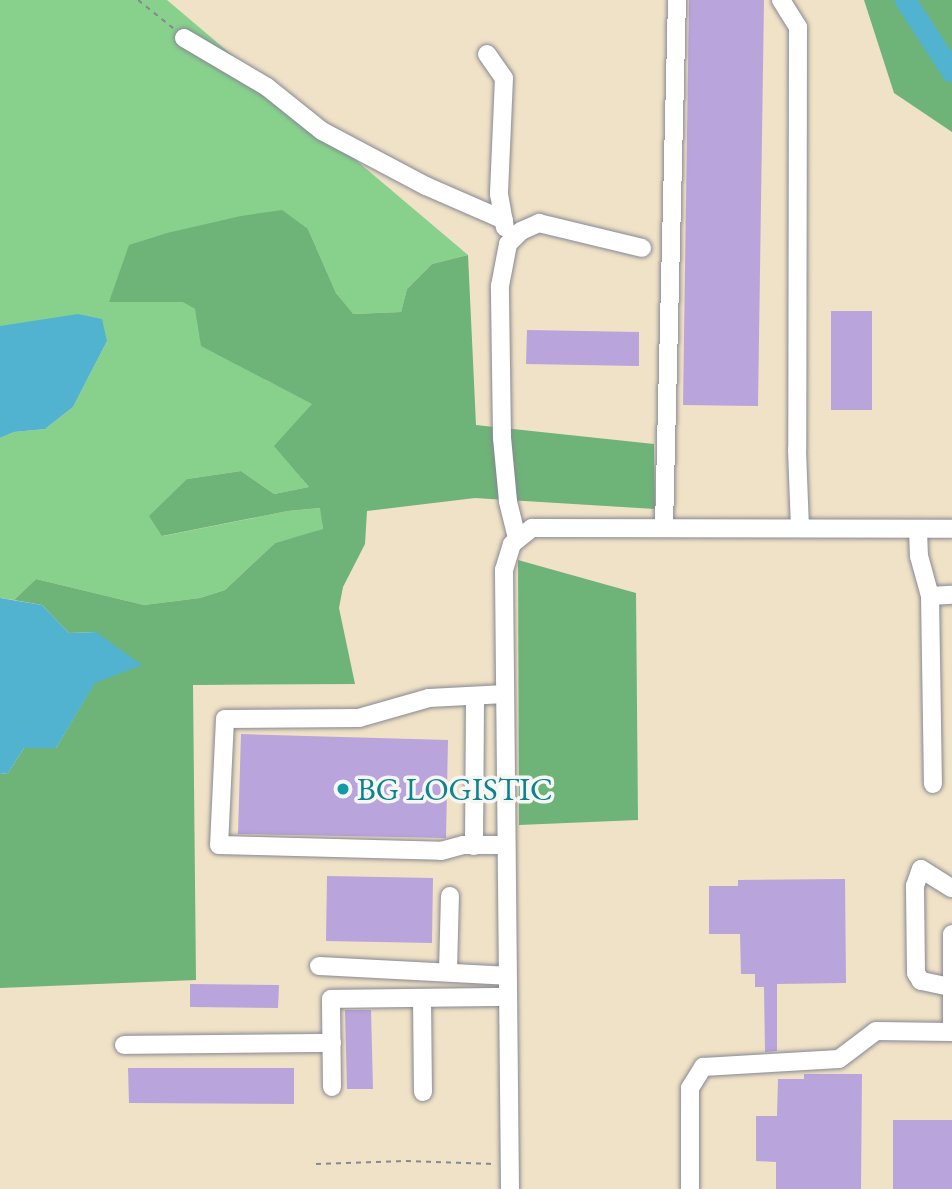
<!DOCTYPE html>
<style>
body{margin:0}
#map{position:relative;width:952px;height:1189px;overflow:hidden;background:#f0e2c6;font-family:"EB Garamond",serif}
div>[style]{position:absolute}
.green>*{inset:0;background:#88d18d}
.forest>*{inset:0;background:#6eb378}
.water>*{inset:0;background:#51b3cf}
.river>*{height:21px;margin:-10.5px;padding:0 10.5px;transform-origin:10.5px;border-radius:10.5px;background:#51b3cf}
.building>*{inset:0;background:#b9a4db}
.path>*{height:2px;margin-top:-1px;transform-origin:0;background:repeating-linear-gradient(90deg,#868892 0 5px,transparent 0 10px)}
.roads{filter:drop-shadow(0 0 2px #868892) drop-shadow(0 0 2px #868892)}
.minor>*{height:18px;margin:-9px;padding:0 9px;transform-origin:9px;border-radius:9px;background:#fff}
.dots>*{width:19px;height:19px;translate:-50% -50%;box-sizing:border-box;border:4px solid #f6f6f2;border-radius:50%}
span{translate:-50% -50%;white-space:nowrap;text-align:center;line-height:1.15;-webkit-text-stroke:7px #f6f6f2;paint-order:stroke}
.culture-label{font-size:32px;color:#0d838f}
.left{translate:0 -50%;text-align:left}
</style>
<div id="map">
<div class="green">
<i style="clip-path:polygon(0 0,167px 0,468px 255px,432px 264px,407px 289px,401px 312px,352px 314px,336px 293px,308px 229px,109px 302px,182px 302px,195px 309px,266px 380px,313px 404px,295px 470px,309px 487px,274px 494px,241px 471px,187px 479px,163px 536px,288px 511px,321px 508px,323px 530px,275px 543px,225px 590px,200px 598px,144px 605px,36px 579px,14px 600px,0 598px,0 438px,14px 432px,45px 429px,73px 407px,107px 341px,0 326px)"></i>
</div>
<div class="forest">
<i style="clip-path:polygon(864px 0,952px 0,952px 132px,894px 93px)"></i>
<i style="clip-path:polygon(282px 210px,308px 229px,336px 293px,353px 314px,401px 312px,407px 289px,432px 264px,468px 255px,476px 425px,654px 444px,655px 509px,475px 498px,367px 511px,365px 544px,343px 587px,339px 608px,355px 684px,193px 685px,196px 980px,0 988px,0 774px,8px 773px,24px 748px,56px 748px,95px 682px,96px 632px,69px 633px,42px 605px,14px 600px,36px 579px,144px 605px,200px 598px,225px 590px,275px 543px,323px 529px,320px 508px,288px 511px,162px 536px,149px 516px,187px 479px,241px 471px,274px 494px,309px 487px,274px 446px,312px 404px,201px 346px,195px 309px,182px 302px,109px 302px,129px 245px,167px 233px,241px 216px)"></i>
<i style="clip-path:polygon(518px 560px,636px 593px,638px 820px,519px 825px)"></i>
</div>
<div class="water">
<i style="clip-path:polygon(78px 314px,102px 319px,107px 341px,73px 407px,45px 429px,14px 432px,0 438px,0 326px)"></i>
<i style="clip-path:polygon(0 598px,42px 605px,69px 633px,96px 632px,142px 665px,95px 683px,56px 748px,24px 748px,8px 773px,0 774px)"></i>
</div>
<div class="river">
<i style="left:905px;top:0;width:86px;rotate:56.9deg"></i>
</div>
<div class="building">
<i style="clip-path:polygon(689px 0,764px 0,758px 406px,683px 405px)"></i>
<i style="clip-path:polygon(831px 311px,872px 311px,872px 410px,831px 410px)"></i>
<i style="clip-path:polygon(527px 330px,639px 332px,639px 366px,526px 364px)"></i>
<i style="clip-path:polygon(241px 734px,448px 740px,446px 838px,238px 834px)"></i>
<i style="clip-path:polygon(327px 876px,433px 878px,432px 943px,326px 941px)"></i>
<i style="clip-path:polygon(845px 879px,846px 983px,777px 984px,777px 1051px,765px 1052px,764px 987px,755px 987px,755px 974px,741px 974px,740px 934px,709px 934px,709px 886px,738px 886px,738px 880px)"></i>
<i style="clip-path:polygon(190px 984px,279px 985px,278px 1008px,190px 1007px)"></i>
<i style="clip-path:polygon(345px 1010px,371px 1010px,373px 1089px,347px 1089px)"></i>
<i style="clip-path:polygon(128px 1068px,294px 1068px,294px 1104px,129px 1103px)"></i>
<i style="clip-path:polygon(804px 1074px,862px 1074px,861px 1189px,776px 1189px,776px 1162px,756px 1161px,756px 1116px,777px 1116px,778px 1079px,804px 1079px)"></i>
<i style="clip-path:polygon(893px 1120px,952px 1120px,952px 1189px,893px 1189px)"></i>
</div>
<div class="path">
<i style="left:138px;top:0;width:45px;rotate:38.7deg"></i>
<i style="left:316px;top:1164px;width:90px;rotate:-1.9deg"></i>
<i style="left:406px;top:1161px;width:88px;rotate:2deg"></i>
</div>
<div class="roads">
<div class="minor">
<i style="left:781px;top:0;width:32px;rotate:58deg"></i>
<i style="left:798px;top:27px;width:423px;rotate:90.1deg"></i>
<i style="left:797px;top:450px;width:78px;rotate:87.8deg"></i>
<i style="left:184px;top:38px;width:96px;rotate:30.6deg"></i>
<i style="left:267px;top:87px;width:70px;rotate:38.7deg"></i>
<i style="left:322px;top:131px;width:118px;rotate:27.9deg"></i>
<i style="left:426px;top:186px;width:85px;rotate:23.6deg"></i>
<i style="left:487px;top:54px;width:29px;rotate:55deg"></i>
<i style="left:504px;top:78px;width:116px;rotate:92.5deg"></i>
<i style="left:499px;top:194px;width:34px;rotate:80deg"></i>
<i style="left:664px;top:527px;width:527px;rotate:-88.59deg"></i>
<i style="left:918px;top:529px;width:27px;rotate:88deg"></i>
<i style="left:919px;top:556px;width:41px;rotate:74.6deg"></i>
<i style="left:930px;top:596px;width:188px;rotate:89.1deg"></i>
<i style="left:517px;top:538px;width:38px;rotate:-104deg"></i>
<i style="left:508px;top:501px;width:63px;rotate:-95.4deg"></i>
<i style="left:502px;top:438px;width:152px;rotate:-90.8deg"></i>
<i style="left:500px;top:286px;width:43px;rotate:-79.2deg"></i>
<i style="left:508px;top:244px;width:18px;rotate:-45deg"></i>
<i style="left:521px;top:231px;width:20px;rotate:-24deg"></i>
<i style="left:539px;top:223px;width:106px;rotate:13.6deg"></i>
<i style="left:930px;top:596px;width:22px;rotate:-3deg"></i>
<i style="left:505px;top:694px;width:76px;rotate:177deg"></i>
<i style="left:429px;top:698px;width:73px;rotate:164.1deg"></i>
<i style="left:359px;top:718px;width:134px;rotate:179.6deg"></i>
<i style="left:225px;top:719px;width:126px;rotate:92.7deg"></i>
<i style="left:219px;top:845px;width:222px;rotate:1.5deg"></i>
<i style="left:441px;top:851px;width:23px;rotate:-15deg"></i>
<i style="left:463px;top:845px;width:43px"></i>
<i style="left:474px;top:846px;width:150px;rotate:-89.6deg"></i>
<i style="left:952px;top:934px;width:97px;rotate:90deg"></i>
<i style="left:319px;top:966px;width:188px;rotate:3deg"></i>
<i style="left:448px;top:971px;width:75px;rotate:-88.5deg"></i>
<i style="left:950px;top:987px;width:30px;rotate:-168deg"></i>
<i style="left:921px;top:981px;width:9px;rotate:-122deg"></i>
<i style="left:916px;top:973px;width:87px;rotate:-90.7deg"></i>
<i style="left:915px;top:886px;width:18px;rotate:-71deg"></i>
<i style="left:921px;top:869px;width:36px;rotate:32deg"></i>
<i style="left:422px;top:998px;width:94px;rotate:89.4deg"></i>
<i style="left:124px;top:1045px;width:208px;rotate:-0.6deg"></i>
<i style="left:332px;top:1087px;width:88px;rotate:-90.7deg"></i>
<i style="left:331px;top:999px;width:176px;rotate:-0.7deg"></i>
<i style="left:510px;top:1189px;width:619px;rotate:-90.56deg"></i>
<i style="left:504px;top:570px;width:27px;rotate:-73deg"></i>
<i style="left:512px;top:544px;width:26px;rotate:-39deg"></i>
<i style="left:532px;top:528px;width:420px;rotate:0.1deg"></i>
<i style="left:690px;top:1189px;width:101px;rotate:-90deg"></i>
<i style="left:690px;top:1088px;width:25px;rotate:-58deg"></i>
<i style="left:703px;top:1067px;width:136px;rotate:-3.4deg"></i>
<i style="left:839px;top:1059px;width:46px;rotate:-37.1deg"></i>
<i style="left:876px;top:1031px;width:76px;rotate:0.8deg"></i>
</div>
</div>
<div class="dots">
<i style="left:343px;top:789px;background:#0f9aa8"></i>
</div>
<div class="culture-label">
<span class="left" style="left:357px;top:789px">BG LOGISTIC</span>
</div>
</div>
